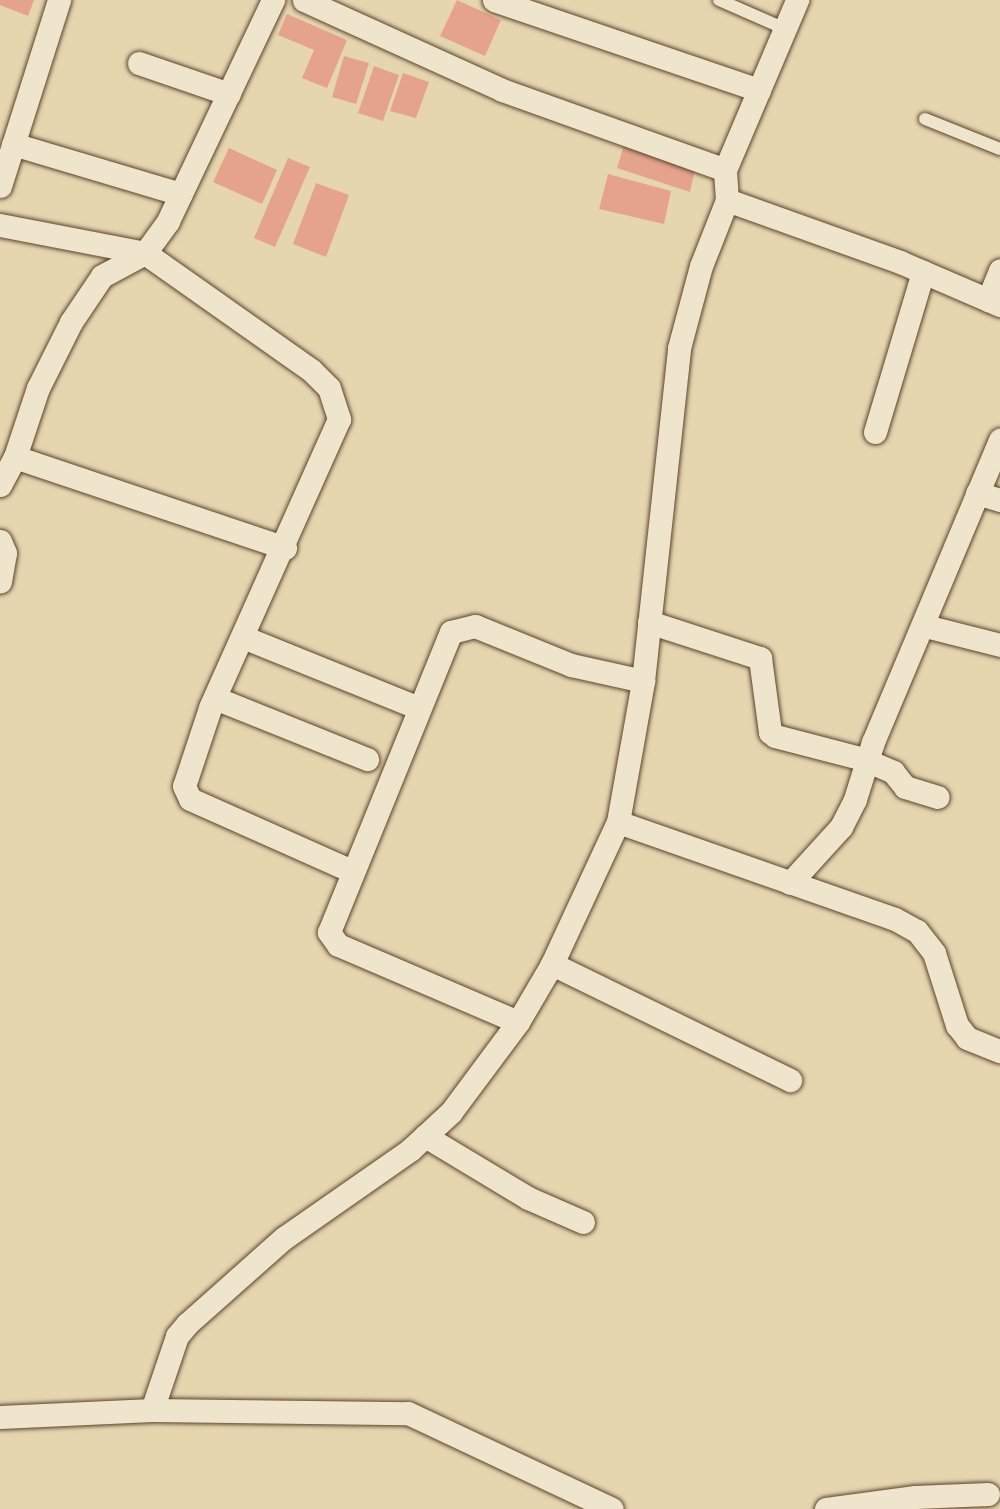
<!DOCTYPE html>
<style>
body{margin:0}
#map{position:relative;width:1000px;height:1509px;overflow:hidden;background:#e6d6b0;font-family:"Sorts Mill Goudy",serif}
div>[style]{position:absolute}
.building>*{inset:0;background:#e5a38b}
.roads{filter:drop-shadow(0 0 2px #5c442c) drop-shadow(0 0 2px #5c442c)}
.service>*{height:12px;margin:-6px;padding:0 6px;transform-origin:6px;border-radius:6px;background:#efe4cc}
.minor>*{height:23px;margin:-11.5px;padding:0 11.5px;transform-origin:11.5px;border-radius:11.5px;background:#efe4cc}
span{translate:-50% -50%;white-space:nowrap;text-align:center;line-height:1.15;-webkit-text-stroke:7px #efe4cc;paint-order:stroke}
</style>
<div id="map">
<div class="building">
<i style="clip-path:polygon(0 0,34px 0,28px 16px,0 5px)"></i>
<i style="clip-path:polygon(457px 0,501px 20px,485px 56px,440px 36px)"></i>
<i style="clip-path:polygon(287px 14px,347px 40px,327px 88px,302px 78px,314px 50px,278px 35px)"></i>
<i style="clip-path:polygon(344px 56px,369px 63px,356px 104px,332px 97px)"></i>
<i style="clip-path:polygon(374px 66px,399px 75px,383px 121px,358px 113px)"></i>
<i style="clip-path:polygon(403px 73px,429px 82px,416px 118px,390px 111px)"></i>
<i style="clip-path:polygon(624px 145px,695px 169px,690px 192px,617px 168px)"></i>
<i style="clip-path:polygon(229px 148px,277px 170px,262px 204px,213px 182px)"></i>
<i style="clip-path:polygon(288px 158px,310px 167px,275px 247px,254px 238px)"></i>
<i style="clip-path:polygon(608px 174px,671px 191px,664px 224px,599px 209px)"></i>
<i style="clip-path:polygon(316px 183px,349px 195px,326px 257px,293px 244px)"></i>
</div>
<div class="roads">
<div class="service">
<i style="left:719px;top:0;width:72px;rotate:23.7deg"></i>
<i style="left:925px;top:119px;width:81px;rotate:21.8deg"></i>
</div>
<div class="minor">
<i style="left:304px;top:0;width:217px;rotate:24.4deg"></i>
<i style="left:502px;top:90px;width:237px;rotate:19.7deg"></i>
<i style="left:494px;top:0;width:280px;rotate:18.8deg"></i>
<i style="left:139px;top:63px;width:95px;rotate:19deg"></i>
<i style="left:13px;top:144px;width:175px;rotate:16.6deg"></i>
<i style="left:0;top:186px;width:195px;rotate:-72.4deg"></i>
<i style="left:727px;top:200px;width:184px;rotate:19.7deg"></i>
<i style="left:900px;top:262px;width:109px;rotate:23.3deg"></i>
<i style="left:0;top:225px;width:148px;rotate:10.9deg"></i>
<i style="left:145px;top:253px;width:203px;rotate:35.2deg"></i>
<i style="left:311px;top:370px;width:25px;rotate:45deg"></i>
<i style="left:329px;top:388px;width:33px;rotate:72deg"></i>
<i style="left:339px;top:419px;width:316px;rotate:114.1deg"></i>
<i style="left:210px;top:708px;width:82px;rotate:108.4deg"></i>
<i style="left:184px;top:786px;width:14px;rotate:65deg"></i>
<i style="left:190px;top:799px;width:177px;rotate:24deg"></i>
<i style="left:988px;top:300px;width:32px;rotate:-68deg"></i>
<i style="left:875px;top:432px;width:167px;rotate:-73.3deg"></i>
<i style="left:15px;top:457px;width:285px;rotate:18.6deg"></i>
<i style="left:0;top:485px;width:32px;rotate:-62deg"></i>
<i style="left:15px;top:457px;width:73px;rotate:-71.6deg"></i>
<i style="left:38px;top:388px;width:74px;rotate:-63.4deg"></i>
<i style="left:71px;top:322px;width:55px;rotate:-56deg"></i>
<i style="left:102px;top:276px;width:49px;rotate:-28.1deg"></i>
<i style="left:145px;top:253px;width:39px;rotate:-54deg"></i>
<i style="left:168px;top:221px;width:245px;rotate:-64.6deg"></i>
<i style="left:977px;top:493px;width:24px;rotate:17deg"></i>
<i style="left:0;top:541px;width:13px;rotate:67deg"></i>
<i style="left:5px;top:553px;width:29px;rotate:100deg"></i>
<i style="left:649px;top:622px;width:117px;rotate:18deg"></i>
<i style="left:760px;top:658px;width:75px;rotate:82.3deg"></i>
<i style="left:770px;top:732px;width:6px;rotate:39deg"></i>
<i style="left:775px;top:736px;width:91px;rotate:14.6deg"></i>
<i style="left:863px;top:759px;width:33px;rotate:23deg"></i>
<i style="left:893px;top:772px;width:19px;rotate:51deg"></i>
<i style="left:905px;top:787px;width:34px;rotate:17deg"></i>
<i style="left:925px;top:626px;width:77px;rotate:14.2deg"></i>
<i style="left:243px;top:637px;width:190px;rotate:22deg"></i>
<i style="left:215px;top:698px;width:164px;rotate:21.9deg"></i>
<i style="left:618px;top:822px;width:293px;rotate:19.3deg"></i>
<i style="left:895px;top:919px;width:25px;rotate:29deg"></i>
<i style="left:917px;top:931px;width:28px;rotate:52deg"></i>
<i style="left:934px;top:953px;width:76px;rotate:72.3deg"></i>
<i style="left:957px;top:1025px;width:16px;rotate:52deg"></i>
<i style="left:967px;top:1038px;width:35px;rotate:22deg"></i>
<i style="left:790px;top:883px;width:76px;rotate:-47.7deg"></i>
<i style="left:841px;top:827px;width:31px;rotate:-63deg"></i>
<i style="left:855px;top:799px;width:60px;rotate:-72.5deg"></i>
<i style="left:873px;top:742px;width:328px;rotate:-67.2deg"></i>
<i style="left:552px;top:964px;width:265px;rotate:26deg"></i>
<i style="left:518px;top:1022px;width:196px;rotate:-156.8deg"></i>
<i style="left:338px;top:945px;width:16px;rotate:-125deg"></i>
<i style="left:329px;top:932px;width:324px;rotate:-67.9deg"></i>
<i style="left:451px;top:632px;width:25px;rotate:-14deg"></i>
<i style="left:475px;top:626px;width:104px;rotate:22.1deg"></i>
<i style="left:571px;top:665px;width:74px;rotate:12.5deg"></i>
<i style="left:425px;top:1136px;width:120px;rotate:31deg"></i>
<i style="left:528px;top:1198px;width:60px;rotate:23.6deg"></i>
<i style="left:152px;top:1410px;width:256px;rotate:0.7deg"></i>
<i style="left:408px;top:1413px;width:225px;rotate:25.2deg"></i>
<i style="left:0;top:1417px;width:152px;rotate:-2.6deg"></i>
<i style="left:152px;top:1410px;width:78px;rotate:-71.3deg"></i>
<i style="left:177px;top:1336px;width:16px;rotate:-50deg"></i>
<i style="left:187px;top:1324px;width:130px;rotate:-41.6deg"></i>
<i style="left:284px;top:1238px;width:154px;rotate:-34.9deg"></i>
<i style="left:410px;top:1150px;width:56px;rotate:-42.8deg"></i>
<i style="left:451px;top:1112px;width:112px;rotate:-53.3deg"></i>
<i style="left:518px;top:1022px;width:67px;rotate:-59.6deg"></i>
<i style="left:552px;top:964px;width:157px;rotate:-65.1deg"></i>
<i style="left:618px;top:822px;width:143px;rotate:-79.9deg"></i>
<i style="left:643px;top:681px;width:335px;rotate:-83.8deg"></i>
<i style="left:679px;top:348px;width:85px;rotate:-75deg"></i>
<i style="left:701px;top:266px;width:71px;rotate:-68.5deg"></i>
<i style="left:727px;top:200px;width:30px;rotate:-94deg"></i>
<i style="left:725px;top:170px;width:185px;rotate:-67deg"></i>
<i style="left:826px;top:1509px;width:90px;rotate:-7.7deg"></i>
<i style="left:915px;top:1497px;width:73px;rotate:-2.4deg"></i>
</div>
</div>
</div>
